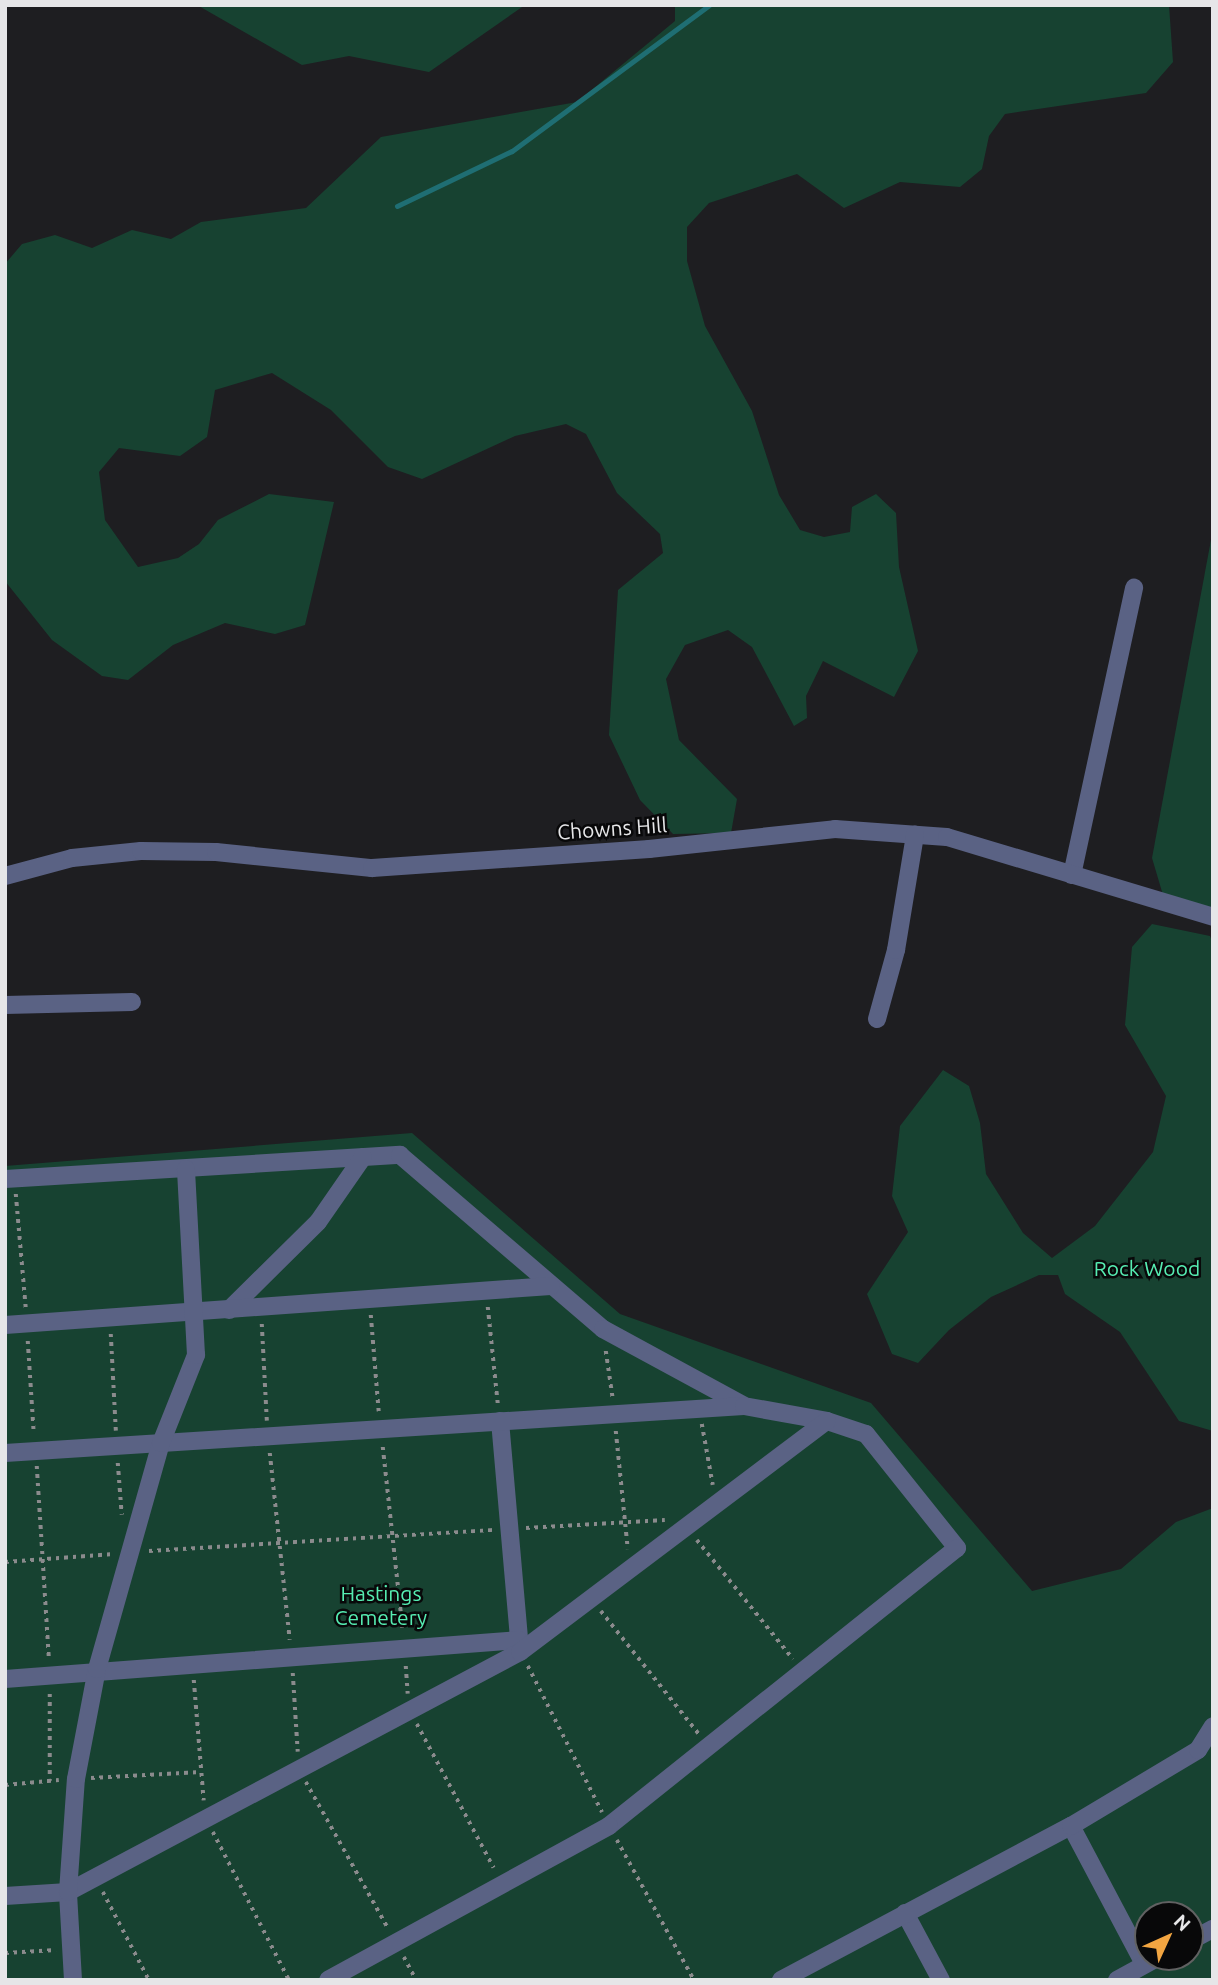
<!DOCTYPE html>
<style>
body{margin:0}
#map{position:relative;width:1218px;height:1985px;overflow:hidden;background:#1e1e21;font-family:Ubuntu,sans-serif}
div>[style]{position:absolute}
.green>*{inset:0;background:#174231}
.stream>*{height:5px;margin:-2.5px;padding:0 2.5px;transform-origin:2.5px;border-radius:2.5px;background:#1f6e73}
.path>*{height:3.5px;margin-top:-1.75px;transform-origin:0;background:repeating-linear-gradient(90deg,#8b8b8d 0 3.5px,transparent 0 8.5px)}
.minor>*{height:18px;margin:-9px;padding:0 9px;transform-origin:9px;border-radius:9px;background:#5a6284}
span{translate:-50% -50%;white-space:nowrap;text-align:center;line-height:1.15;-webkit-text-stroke:5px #080809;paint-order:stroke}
.street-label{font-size:21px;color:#e6e6e8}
.park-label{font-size:21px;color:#56edb2}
.frame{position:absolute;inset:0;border:7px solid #e6e6e8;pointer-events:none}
.north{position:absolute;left:1134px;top:1901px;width:70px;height:70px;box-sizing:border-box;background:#080809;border:2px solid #616162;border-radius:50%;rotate:45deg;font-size:19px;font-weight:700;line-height:28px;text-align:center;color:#e6e6e8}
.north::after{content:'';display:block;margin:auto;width:24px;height:32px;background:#f2a541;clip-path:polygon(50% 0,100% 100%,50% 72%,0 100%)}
</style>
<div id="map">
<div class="green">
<i style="clip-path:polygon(197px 5px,525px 5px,429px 72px,349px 56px,302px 65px)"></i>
<i style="clip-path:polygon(675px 5px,1169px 5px,1173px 62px,1146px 93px,1005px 114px,989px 136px,982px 169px,960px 187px,900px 182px,844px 208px,797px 174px,709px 203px,687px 227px,687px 261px,705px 326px,752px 411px,779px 495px,800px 530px,824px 537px,850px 532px,852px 507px,876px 494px,896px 513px,899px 567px,918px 651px,894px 697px,823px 661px,806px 696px,807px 718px,794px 726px,752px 647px,728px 630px,685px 645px,666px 679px,679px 740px,737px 799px,731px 833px,673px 834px,640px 800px,609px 735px,618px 590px,663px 553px,660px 534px,617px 493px,586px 434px,566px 424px,515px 436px,422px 479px,388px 467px,331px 410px,272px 373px,215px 390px,207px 437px,180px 456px,119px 448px,99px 472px,105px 520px,138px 567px,178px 558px,199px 544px,218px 520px,269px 494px,334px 502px,305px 625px,275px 634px,225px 623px,173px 645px,128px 680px,102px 676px,52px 640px,5px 581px,5px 264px,22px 244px,55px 235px,92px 248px,132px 230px,171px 239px,201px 222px,306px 208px,381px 137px,577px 102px,675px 21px)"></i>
<i style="clip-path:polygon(1213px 529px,1213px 908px,1163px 895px,1152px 858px)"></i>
<i style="clip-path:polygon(1152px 924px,1210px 936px,1213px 944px,1213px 1431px,1179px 1421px,1120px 1332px,1065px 1294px,1058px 1275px,1039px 1275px,991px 1297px,949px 1330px,918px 1363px,892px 1354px,867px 1294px,908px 1232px,892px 1196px,900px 1126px,943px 1070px,969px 1086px,980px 1123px,986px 1174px,1023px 1233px,1052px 1258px,1095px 1226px,1153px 1152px,1166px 1096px,1125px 1025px,1132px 947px)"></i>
<i style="clip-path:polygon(evenodd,412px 1133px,620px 1314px,871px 1403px,1032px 1591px,1121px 1569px,1176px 1522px,1213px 1508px,1213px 1980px,5px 1980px,5px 1166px,412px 1133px,1148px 1915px,1190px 1915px,1190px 1957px,1148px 1957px,1148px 1915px)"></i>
</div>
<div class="stream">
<i style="left:397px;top:206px;width:127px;rotate:-25.6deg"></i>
<i style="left:512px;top:151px;width:245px;rotate:-36.5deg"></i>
</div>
<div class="path">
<i style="left:16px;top:1194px;width:115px;rotate:85deg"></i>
<i style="left:488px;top:1307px;width:97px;rotate:84.1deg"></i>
<i style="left:371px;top:1315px;width:97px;rotate:85.3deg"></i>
<i style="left:262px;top:1324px;width:97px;rotate:87deg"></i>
<i style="left:111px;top:1334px;width:97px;rotate:87deg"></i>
<i style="left:28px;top:1341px;width:93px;rotate:86.3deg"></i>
<i style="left:606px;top:1351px;width:49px;rotate:81.7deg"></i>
<i style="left:702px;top:1424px;width:62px;rotate:79.8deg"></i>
<i style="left:616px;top:1431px;width:119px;rotate:84.2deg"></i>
<i style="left:383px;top:1447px;width:185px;rotate:83.8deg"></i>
<i style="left:270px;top:1453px;width:188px;rotate:83.9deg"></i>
<i style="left:118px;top:1463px;width:52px;rotate:85.6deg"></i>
<i style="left:37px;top:1466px;width:192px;rotate:86.4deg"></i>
<i style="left:526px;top:1528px;width:139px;rotate:-3.3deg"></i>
<i style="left:697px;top:1540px;width:153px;rotate:51.1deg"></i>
<i style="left:149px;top:1551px;width:346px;rotate:-3.5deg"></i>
<i style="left:5px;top:1562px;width:109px;rotate:-4.2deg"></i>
<i style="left:601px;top:1611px;width:157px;rotate:51.5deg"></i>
<i style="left:406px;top:1666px;width:28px;rotate:86deg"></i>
<i style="left:528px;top:1666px;width:164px;rotate:63.1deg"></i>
<i style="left:293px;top:1673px;width:79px;rotate:86.4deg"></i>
<i style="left:194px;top:1680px;width:121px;rotate:85.3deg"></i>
<i style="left:50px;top:1694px;width:87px;rotate:90deg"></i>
<i style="left:417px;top:1724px;width:163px;rotate:61.9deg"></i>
<i style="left:91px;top:1778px;width:110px;rotate:-3.1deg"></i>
<i style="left:306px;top:1782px;width:167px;rotate:60.7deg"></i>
<i style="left:5px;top:1785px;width:54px;rotate:-5.3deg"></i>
<i style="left:213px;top:1832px;width:166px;rotate:62.8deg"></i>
<i style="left:617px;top:1840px;width:160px;rotate:61.2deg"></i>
<i style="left:103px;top:1892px;width:99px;rotate:62.4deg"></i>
<i style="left:5px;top:1953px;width:51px;rotate:-3.4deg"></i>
<i style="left:404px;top:1957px;width:26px;rotate:62deg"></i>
</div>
<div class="minor">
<i style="left:1072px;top:875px;width:294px;rotate:-77.8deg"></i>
<i style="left:5px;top:876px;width:69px;rotate:-15deg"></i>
<i style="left:72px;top:858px;width:69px;rotate:-5.8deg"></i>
<i style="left:141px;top:851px;width:75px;rotate:0.8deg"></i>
<i style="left:216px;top:852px;width:157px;rotate:5.9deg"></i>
<i style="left:372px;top:868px;width:278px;rotate:-3.9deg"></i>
<i style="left:649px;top:849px;width:187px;rotate:-6.1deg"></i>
<i style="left:835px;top:829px;width:112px;rotate:4.1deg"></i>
<i style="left:947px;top:837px;width:278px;rotate:16.7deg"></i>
<i style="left:5px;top:1005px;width:127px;rotate:-1.4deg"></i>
<i style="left:877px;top:1019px;width:72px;rotate:-74.6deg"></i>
<i style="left:896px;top:950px;width:117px;rotate:-80.6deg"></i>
<i style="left:5px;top:1179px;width:396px;rotate:-3.5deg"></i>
<i style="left:400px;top:1155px;width:267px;rotate:40.6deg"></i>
<i style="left:603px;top:1329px;width:159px;rotate:28.5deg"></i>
<i style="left:229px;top:1310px;width:125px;rotate:-44.7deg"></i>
<i style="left:318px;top:1222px;width:79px;rotate:-55.3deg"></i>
<i style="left:5px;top:1325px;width:547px;rotate:-4.09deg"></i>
<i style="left:500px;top:1421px;width:231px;rotate:85deg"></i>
<i style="left:5px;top:1453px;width:740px;rotate:-3.64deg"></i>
<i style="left:744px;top:1406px;width:84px;rotate:10.2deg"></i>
<i style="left:827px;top:1421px;width:41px;rotate:18.4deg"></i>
<i style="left:866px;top:1434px;width:146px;rotate:51.4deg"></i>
<i style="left:957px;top:1548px;width:445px;rotate:141.4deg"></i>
<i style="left:609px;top:1826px;width:320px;rotate:151.3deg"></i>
<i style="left:5px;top:1679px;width:515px;rotate:-4.34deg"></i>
<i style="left:1071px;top:1826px;width:156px;rotate:62.1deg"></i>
<i style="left:5px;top:1896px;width:63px;rotate:-3.6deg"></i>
<i style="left:68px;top:1892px;width:512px;rotate:-27.97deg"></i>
<i style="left:520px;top:1652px;width:384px;rotate:-37deg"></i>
<i style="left:905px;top:1913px;width:76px;rotate:61.8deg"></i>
<i style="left:1190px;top:1941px;width:26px;rotate:-28deg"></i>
<i style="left:73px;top:1980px;width:88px;rotate:-93.3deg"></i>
<i style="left:68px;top:1892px;width:113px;rotate:-86deg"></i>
<i style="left:76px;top:1779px;width:112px;rotate:-79.2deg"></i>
<i style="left:97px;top:1669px;width:235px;rotate:-74.2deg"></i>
<i style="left:161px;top:1443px;width:95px;rotate:-68.3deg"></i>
<i style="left:196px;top:1355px;width:186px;rotate:-93.1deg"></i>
<i style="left:781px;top:1980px;width:328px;rotate:-28deg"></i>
<i style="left:1071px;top:1826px;width:148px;rotate:-30.9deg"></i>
<i style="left:1198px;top:1750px;width:28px;rotate:-58deg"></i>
<i style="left:1117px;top:1980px;width:48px;rotate:-28.7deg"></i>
</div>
<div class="street-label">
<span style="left:612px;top:828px;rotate:-4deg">Chowns Hill</span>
</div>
<div class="park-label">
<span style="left:1147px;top:1268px">Rock Wood</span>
<span style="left:381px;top:1605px">Hastings<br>Cemetery</span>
</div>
<div class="frame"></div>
<div class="north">N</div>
</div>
